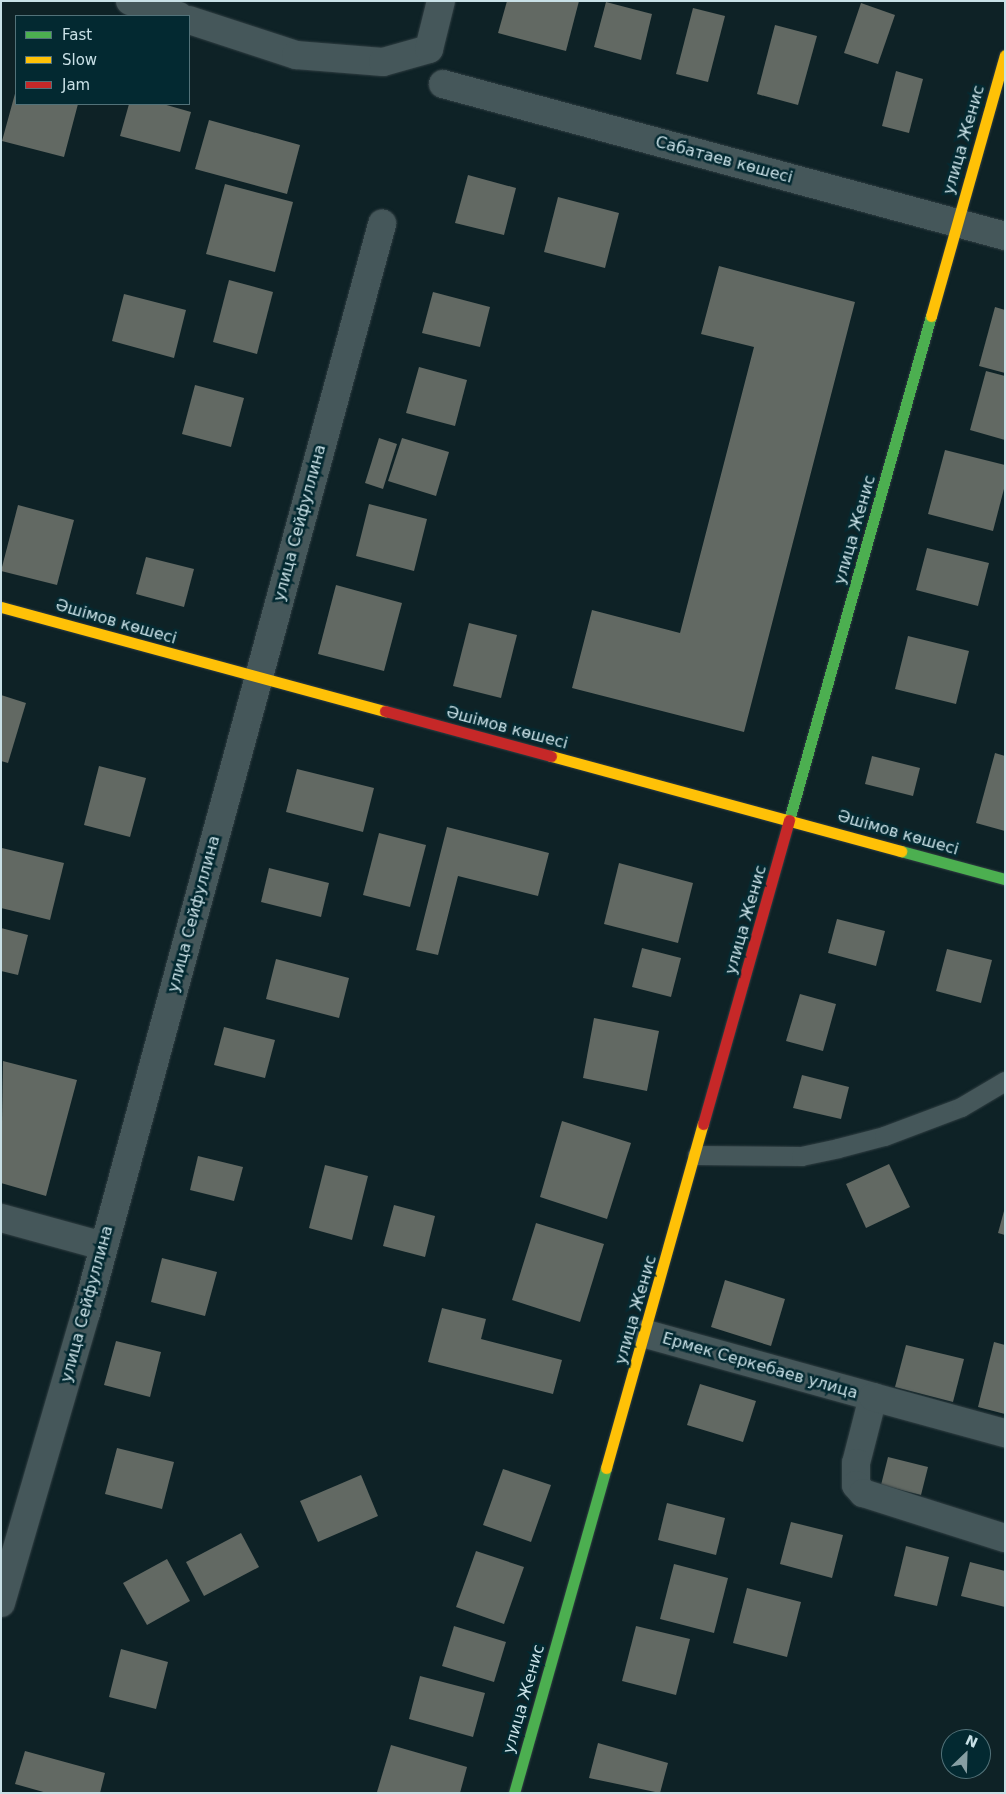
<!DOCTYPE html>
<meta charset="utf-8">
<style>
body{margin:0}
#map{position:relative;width:1006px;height:1794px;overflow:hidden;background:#0e2226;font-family:"DejaVu Sans",sans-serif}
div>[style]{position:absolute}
.building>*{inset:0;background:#626963}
.roads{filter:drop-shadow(0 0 1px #303e42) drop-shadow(0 0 1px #303e42)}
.lane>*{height:19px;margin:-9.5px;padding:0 9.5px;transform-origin:9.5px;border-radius:9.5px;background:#45575a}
.street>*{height:28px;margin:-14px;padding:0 14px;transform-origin:14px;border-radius:14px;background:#45575a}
.fast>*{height:11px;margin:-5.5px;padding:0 5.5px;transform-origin:5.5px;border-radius:5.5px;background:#4caf50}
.slow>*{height:11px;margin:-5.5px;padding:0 5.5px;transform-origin:5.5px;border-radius:5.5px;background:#ffc107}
.jam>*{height:11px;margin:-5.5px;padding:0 5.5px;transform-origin:5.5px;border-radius:5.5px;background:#c62828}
span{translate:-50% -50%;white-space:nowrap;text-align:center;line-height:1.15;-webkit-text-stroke:5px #032931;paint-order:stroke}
.street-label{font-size:16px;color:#c8e0e6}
.frame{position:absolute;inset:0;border:2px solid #c8e0e6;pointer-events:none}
.legend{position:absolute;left:15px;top:15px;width:175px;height:90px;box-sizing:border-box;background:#032931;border:1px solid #527279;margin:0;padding:6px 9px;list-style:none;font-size:15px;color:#c8e0e6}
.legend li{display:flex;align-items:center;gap:10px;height:25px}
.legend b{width:25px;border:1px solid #527279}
.north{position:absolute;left:941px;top:1729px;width:50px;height:50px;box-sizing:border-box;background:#032931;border:1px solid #527279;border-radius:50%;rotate:24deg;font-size:14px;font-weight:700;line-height:20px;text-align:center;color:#c8e0e6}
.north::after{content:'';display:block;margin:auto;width:18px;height:22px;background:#879ea3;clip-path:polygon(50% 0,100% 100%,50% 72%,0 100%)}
</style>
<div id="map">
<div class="building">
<i style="clip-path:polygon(507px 1px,579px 1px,566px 51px,498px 33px)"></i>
<i style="clip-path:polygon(606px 2px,652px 14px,641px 60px,594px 47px)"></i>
<i style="clip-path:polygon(861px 3px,895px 15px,878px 64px,844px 53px)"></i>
<i style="clip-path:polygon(693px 8px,725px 16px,708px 82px,676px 74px)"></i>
<i style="clip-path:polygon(775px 25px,817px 36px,798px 105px,757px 94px)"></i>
<i style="clip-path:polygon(896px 71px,923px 79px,909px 133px,882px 126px)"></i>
<i style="clip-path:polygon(16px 90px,16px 104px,78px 104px,64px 157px,2px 141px)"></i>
<i style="clip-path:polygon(129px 104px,163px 104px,191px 112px,180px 152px,120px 136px)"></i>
<i style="clip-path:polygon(209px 120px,300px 145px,287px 194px,195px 169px)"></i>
<i style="clip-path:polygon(468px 175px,516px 188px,504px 235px,455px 223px)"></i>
<i style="clip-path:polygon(225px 184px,293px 202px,275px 272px,206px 254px)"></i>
<i style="clip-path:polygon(558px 197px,619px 213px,605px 268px,544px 252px)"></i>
<i style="clip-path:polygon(719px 266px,855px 302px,744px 732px,572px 688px,592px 610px,680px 633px,754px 347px,701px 334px)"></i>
<i style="clip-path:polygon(229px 280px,273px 292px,257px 354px,213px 342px)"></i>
<i style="clip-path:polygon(433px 292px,490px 307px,480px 347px,422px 333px)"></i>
<i style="clip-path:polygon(124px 294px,186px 310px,174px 358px,112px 341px)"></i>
<i style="clip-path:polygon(995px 307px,1005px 310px,1005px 373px,979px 366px)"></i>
<i style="clip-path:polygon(419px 367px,467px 380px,455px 426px,406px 413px)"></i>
<i style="clip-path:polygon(986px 371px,1005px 376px,1005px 440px,970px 430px)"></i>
<i style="clip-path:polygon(195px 385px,244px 398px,231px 447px,182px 434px)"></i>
<i style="clip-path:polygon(379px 438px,397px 444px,383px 489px,365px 483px)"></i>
<i style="clip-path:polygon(402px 438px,449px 452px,436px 496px,388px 481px)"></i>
<i style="clip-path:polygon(945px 450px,1005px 465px,1005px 485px,993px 531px,928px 514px)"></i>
<i style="clip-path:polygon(369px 504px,427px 519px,414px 571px,356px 556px)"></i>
<i style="clip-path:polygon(18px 505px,74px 520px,57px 585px,1px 571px)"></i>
<i style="clip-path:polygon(927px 548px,989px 563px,978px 606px,916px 590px)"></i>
<i style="clip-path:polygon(146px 557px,194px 569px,184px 607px,136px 594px)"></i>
<i style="clip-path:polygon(336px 585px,402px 603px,384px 671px,318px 654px)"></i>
<i style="clip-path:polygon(469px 623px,517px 635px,501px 698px,453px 686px)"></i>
<i style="clip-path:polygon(908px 636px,969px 651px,956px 704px,895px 689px)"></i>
<i style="clip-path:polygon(1px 695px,26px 703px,8px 763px,1px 761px)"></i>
<i style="clip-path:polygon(995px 753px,1005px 756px,1005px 831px,976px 823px)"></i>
<i style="clip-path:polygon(872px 756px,920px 768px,913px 796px,865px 784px)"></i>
<i style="clip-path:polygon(99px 766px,146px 778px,130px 837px,84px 825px)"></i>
<i style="clip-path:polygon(297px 769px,374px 788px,363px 832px,286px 812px)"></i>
<i style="clip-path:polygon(447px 827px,549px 853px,538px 896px,458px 876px,438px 955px,416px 950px)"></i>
<i style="clip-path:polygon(379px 833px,426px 845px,410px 907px,363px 895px)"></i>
<i style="clip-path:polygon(2px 848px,64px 863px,50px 920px,1px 908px)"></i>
<i style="clip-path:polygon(619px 863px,693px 883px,678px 943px,604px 924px)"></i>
<i style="clip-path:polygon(269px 868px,329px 883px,321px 917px,261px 902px)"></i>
<i style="clip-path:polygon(837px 919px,885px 931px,876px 966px,828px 953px)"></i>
<i style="clip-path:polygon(1px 928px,28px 935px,18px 975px,1px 971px)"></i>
<i style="clip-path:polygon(642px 948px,681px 958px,671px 997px,632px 987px)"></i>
<i style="clip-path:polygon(947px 949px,992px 960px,981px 1003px,936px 991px)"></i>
<i style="clip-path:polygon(276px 959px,349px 978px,339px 1018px,266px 999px)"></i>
<i style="clip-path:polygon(800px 994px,836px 1004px,823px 1051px,786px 1041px)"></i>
<i style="clip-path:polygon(594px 1018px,659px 1031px,647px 1091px,583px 1078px)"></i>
<i style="clip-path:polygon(224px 1027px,275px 1040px,265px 1078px,214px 1065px)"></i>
<i style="clip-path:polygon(3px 1061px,77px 1080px,46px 1196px,1px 1183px)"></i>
<i style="clip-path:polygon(802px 1075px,849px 1087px,841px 1119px,793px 1108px)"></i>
<i style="clip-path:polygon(562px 1121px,631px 1143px,607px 1219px,540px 1197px)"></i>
<i style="clip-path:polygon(198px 1156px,243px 1167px,234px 1201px,190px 1190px)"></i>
<i style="clip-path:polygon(889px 1164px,910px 1207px,866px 1228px,846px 1184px)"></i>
<i style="clip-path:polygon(325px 1165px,368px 1176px,352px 1240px,309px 1228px)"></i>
<i style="clip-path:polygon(394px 1205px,435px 1216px,425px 1257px,383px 1246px)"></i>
<i style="clip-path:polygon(1004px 1211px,1005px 1211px,1005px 1235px,998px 1233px)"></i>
<i style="clip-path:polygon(536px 1223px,604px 1244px,580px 1322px,512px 1300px)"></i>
<i style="clip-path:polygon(162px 1258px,217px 1272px,205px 1316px,151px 1302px)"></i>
<i style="clip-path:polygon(725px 1280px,785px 1299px,771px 1346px,711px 1327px)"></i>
<i style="clip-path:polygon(442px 1308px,486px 1319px,481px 1339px,562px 1360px,553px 1394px,428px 1362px)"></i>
<i style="clip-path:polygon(116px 1341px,161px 1352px,150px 1397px,104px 1385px)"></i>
<i style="clip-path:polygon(994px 1342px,1005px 1345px,1005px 1414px,978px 1407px)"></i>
<i style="clip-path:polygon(906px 1345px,964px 1359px,953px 1402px,895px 1387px)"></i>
<i style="clip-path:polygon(700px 1384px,756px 1401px,743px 1442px,687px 1425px)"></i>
<i style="clip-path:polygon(117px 1448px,174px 1462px,162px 1509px,105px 1494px)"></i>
<i style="clip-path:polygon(888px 1457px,928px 1467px,921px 1495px,881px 1485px)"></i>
<i style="clip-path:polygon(503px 1469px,551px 1485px,531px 1542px,483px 1525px)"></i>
<i style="clip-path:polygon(361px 1475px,378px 1516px,318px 1542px,300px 1501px)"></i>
<i style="clip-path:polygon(667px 1503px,725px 1518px,716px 1555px,658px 1540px)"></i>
<i style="clip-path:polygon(791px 1522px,843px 1535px,832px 1578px,780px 1564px)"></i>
<i style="clip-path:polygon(241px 1533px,259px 1567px,204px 1596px,186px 1562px)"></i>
<i style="clip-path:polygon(906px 1546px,949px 1557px,937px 1606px,894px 1596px)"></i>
<i style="clip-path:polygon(476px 1551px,524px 1567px,504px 1624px,456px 1607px)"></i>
<i style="clip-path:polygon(167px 1559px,190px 1601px,147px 1625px,123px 1583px)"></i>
<i style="clip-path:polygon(970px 1562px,1005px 1571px,1005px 1607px,961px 1596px)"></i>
<i style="clip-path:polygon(674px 1564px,728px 1578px,714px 1633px,660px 1619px)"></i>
<i style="clip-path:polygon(747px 1588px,801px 1602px,787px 1657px,733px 1643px)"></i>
<i style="clip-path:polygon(454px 1626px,506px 1642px,494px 1682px,442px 1666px)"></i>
<i style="clip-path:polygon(636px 1626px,690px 1639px,676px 1695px,622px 1681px)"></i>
<i style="clip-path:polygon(121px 1649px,168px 1662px,156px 1709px,109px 1697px)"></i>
<i style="clip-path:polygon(420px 1676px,485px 1693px,473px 1737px,409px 1719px)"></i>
<i style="clip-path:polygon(598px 1743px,668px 1763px,660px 1793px,589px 1778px)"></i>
<i style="clip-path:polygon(391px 1745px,467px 1767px,460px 1793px,377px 1792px)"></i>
<i style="clip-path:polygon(25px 1751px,105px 1773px,100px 1793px,47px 1793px,15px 1784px)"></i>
</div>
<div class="roads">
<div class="lane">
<i style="left:697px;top:1155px;width:104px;rotate:0.6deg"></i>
<i style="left:801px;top:1156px;width:38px;rotate:-12deg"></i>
<i style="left:838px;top:1148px;width:48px;rotate:-14.6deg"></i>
<i style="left:884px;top:1136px;width:82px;rotate:-20.6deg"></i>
<i style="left:961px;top:1107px;width:51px;rotate:-30.6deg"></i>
</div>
<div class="street">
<i style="left:130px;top:1px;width:51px;rotate:17deg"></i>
<i style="left:189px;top:20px;width:113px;rotate:18.1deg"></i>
<i style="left:296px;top:55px;width:87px;rotate:4.6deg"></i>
<i style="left:383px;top:62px;width:48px;rotate:-15.8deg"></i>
<i style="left:429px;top:49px;width:49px;rotate:-76deg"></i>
<i style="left:443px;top:84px;width:582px;rotate:15.13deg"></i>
<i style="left:1px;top:1218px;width:106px;rotate:15.4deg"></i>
<i style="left:646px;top:1334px;width:236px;rotate:15.5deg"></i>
<i style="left:873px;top:1397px;width:68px;rotate:104.4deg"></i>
<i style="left:856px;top:1463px;width:22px;rotate:90deg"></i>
<i style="left:856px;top:1485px;width:11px;rotate:49deg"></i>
<i style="left:863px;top:1493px;width:149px;rotate:17.6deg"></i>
<i style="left:873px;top:1397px;width:137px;rotate:15.3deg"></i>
<i style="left:1px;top:1603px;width:302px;rotate:-73.7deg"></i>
<i style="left:86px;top:1313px;width:1129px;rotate:-74.79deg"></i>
</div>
<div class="fast">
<i style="left:789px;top:820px;width:524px;rotate:-74.27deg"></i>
<i style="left:901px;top:851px;width:108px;rotate:15.1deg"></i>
<i style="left:514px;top:1793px;width:338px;rotate:-74.2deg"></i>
</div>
<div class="slow">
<i style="left:931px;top:316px;width:271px;rotate:-74.2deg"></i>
<i style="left:1px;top:607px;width:398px;rotate:15.2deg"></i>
<i style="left:551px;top:756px;width:363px;rotate:15.2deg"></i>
<i style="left:606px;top:1468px;width:357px;rotate:-74.3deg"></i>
</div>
<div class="jam">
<i style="left:385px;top:711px;width:172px;rotate:15.2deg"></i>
<i style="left:703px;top:1124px;width:316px;rotate:-74.2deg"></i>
</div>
</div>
<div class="street-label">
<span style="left:964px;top:140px;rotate:-74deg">улица Женис</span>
<span style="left:724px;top:160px;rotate:15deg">Сабатаев көшесі</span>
<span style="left:300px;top:523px;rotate:-75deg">улица Сейфуллина</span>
<span style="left:855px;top:530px;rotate:-74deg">улица Женис</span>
<span style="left:116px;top:622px;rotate:16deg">Әшімов көшесі</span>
<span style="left:507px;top:728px;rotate:15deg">Әшімов көшесі</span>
<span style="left:898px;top:833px;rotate:16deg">Әшімов көшесі</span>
<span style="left:194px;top:914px;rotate:-75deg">улица Сейфуллина</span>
<span style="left:746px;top:920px;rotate:-74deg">улица Женис</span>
<span style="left:87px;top:1304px;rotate:-75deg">улица Сейфуллина</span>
<span style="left:636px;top:1310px;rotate:-74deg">улица Женис</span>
<span style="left:760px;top:1366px;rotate:16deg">Ермек Серкебаев улица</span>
<span style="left:524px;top:1699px;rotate:-74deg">улица Женис</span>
</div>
<div class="frame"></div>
<ul class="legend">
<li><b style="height:6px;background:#4caf50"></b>Fast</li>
<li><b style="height:6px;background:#ffc107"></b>Slow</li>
<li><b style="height:6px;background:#c62828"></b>Jam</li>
</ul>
<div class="north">N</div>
</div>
